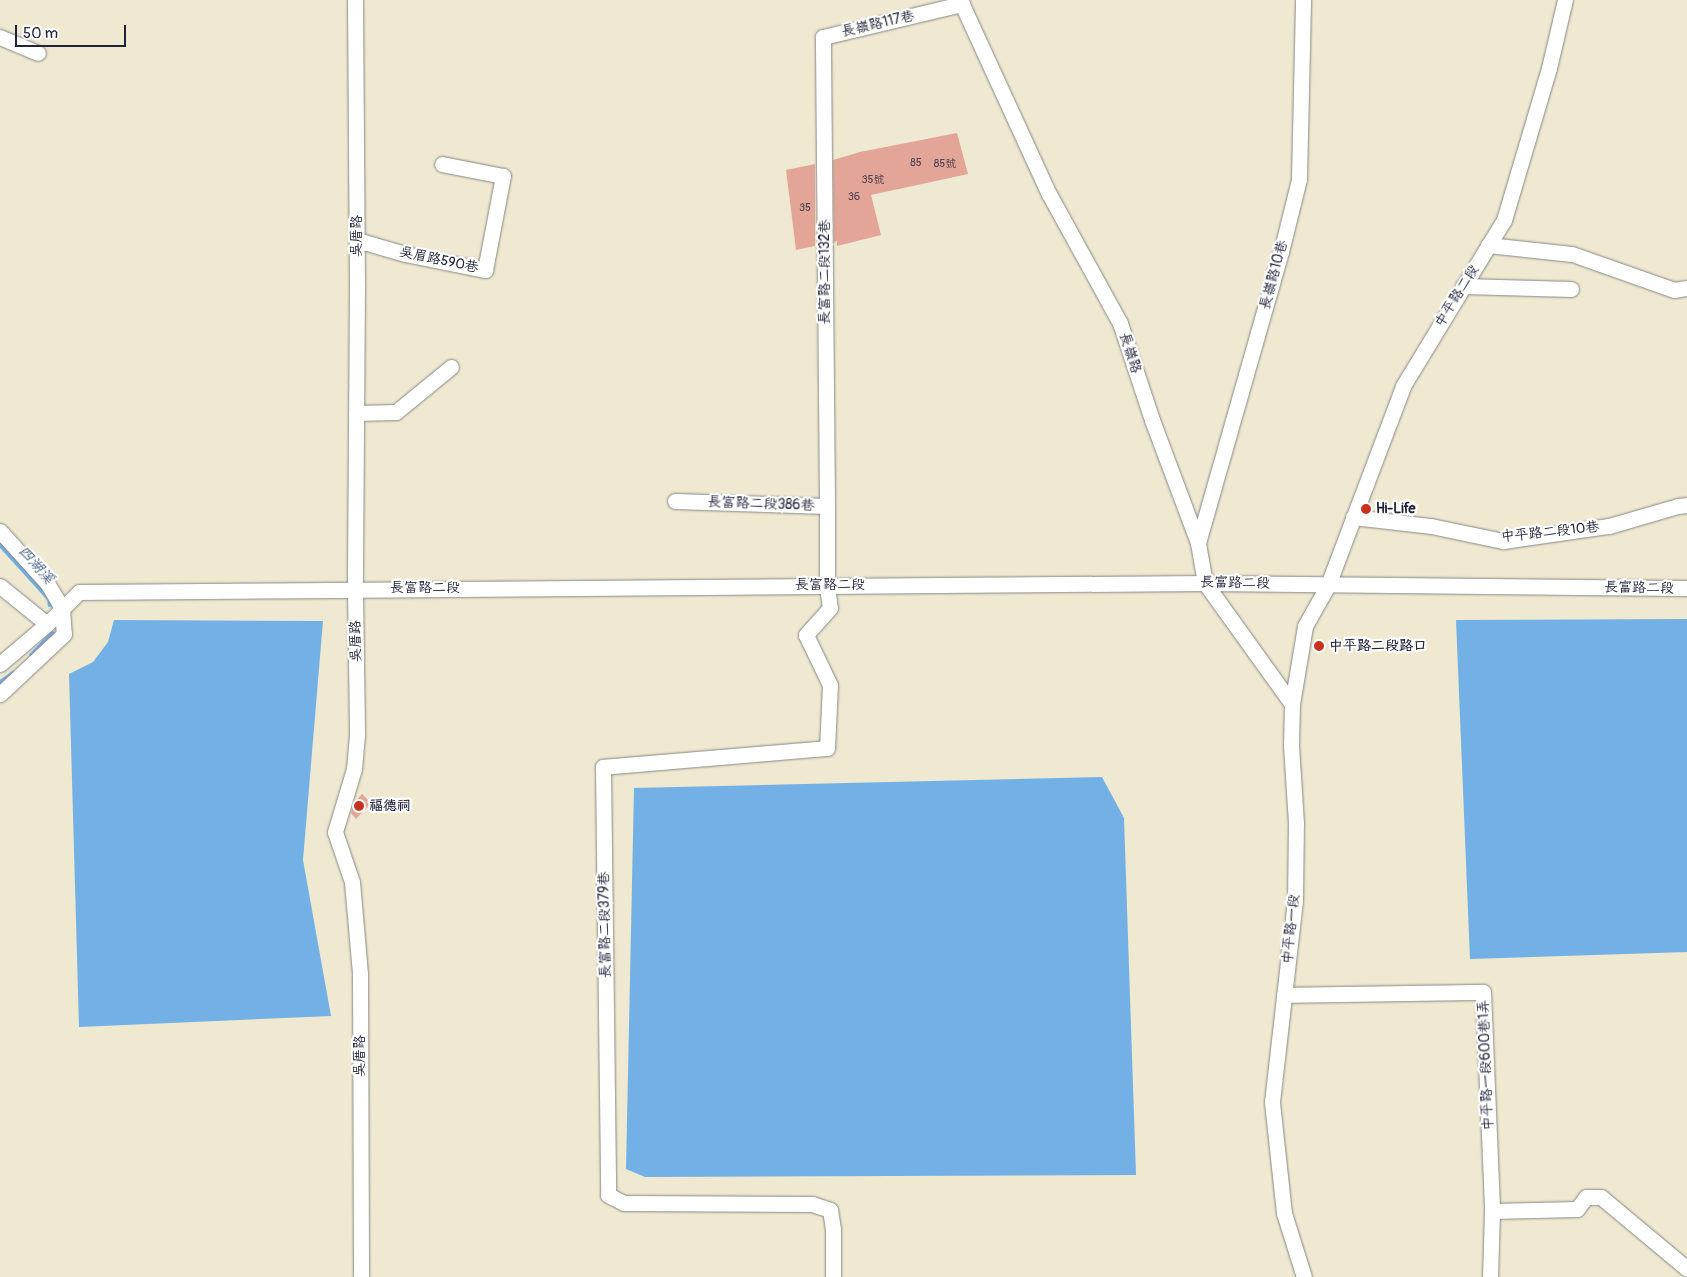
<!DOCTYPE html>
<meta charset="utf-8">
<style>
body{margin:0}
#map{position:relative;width:1687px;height:1277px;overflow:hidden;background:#eee9d0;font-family:Pangolin,"LXGW WenKai TC",sans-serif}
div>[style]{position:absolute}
.water>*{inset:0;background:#72b0e5}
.stream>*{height:4.5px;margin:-2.25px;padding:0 2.25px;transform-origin:2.25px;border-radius:2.25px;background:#72b0e5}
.building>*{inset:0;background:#e2a597}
.roads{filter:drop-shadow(0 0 1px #888686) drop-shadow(0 0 1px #888686)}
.minor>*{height:15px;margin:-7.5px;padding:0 7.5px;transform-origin:7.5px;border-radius:7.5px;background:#fff}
.dots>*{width:14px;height:14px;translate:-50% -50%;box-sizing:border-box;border:2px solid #fff;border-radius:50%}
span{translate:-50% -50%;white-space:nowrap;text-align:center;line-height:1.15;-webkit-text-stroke:4.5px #fff;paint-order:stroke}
.number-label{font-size:11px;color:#524352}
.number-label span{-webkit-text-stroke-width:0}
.street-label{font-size:14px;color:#22223b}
.poi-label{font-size:14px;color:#22223b;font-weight:700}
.left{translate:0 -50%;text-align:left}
.water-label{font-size:15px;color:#425b7f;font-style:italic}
.scale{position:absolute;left:15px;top:25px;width:111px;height:22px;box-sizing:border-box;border:2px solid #22223b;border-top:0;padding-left:6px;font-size:15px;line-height:18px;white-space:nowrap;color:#22223b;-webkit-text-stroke:4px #fff;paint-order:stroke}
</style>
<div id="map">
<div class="water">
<i style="clip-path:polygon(1687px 619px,1687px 952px,1470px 959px,1456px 620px)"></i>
<i style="clip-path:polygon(114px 620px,323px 621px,303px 860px,331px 1016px,79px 1027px,69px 674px,93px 662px,108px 642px)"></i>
<i style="clip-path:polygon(1102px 777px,1124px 818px,1136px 1175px,645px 1177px,626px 1169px,634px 788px)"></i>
</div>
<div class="stream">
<i style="left:0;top:544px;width:74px;rotate:47.7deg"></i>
<i style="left:50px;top:599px;width:5px;rotate:90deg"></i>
<i style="left:31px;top:655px;width:30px;rotate:-46deg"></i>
<i style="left:0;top:682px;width:16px;rotate:-35deg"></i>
</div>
<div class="building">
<i style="clip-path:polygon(957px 133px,968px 174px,871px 195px,881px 235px,837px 246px,837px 241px,834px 242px,833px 160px,860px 152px)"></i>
<i style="clip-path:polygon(815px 164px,815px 246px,796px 250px,786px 170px)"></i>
<i style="clip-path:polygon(362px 794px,371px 803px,356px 819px,351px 813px,353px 804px)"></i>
</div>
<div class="roads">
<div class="minor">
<i style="left:355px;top:0;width:285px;rotate:89.6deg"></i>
<i style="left:357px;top:285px;width:303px;rotate:90.4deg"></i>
<i style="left:355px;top:588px;width:147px;rotate:89.2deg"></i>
<i style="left:357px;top:735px;width:34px;rotate:95deg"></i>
<i style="left:354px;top:769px;width:66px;rotate:106.8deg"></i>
<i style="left:335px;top:832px;width:53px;rotate:71.2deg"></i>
<i style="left:352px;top:882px;width:92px;rotate:85deg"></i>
<i style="left:360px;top:974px;width:303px;rotate:89.8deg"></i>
<i style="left:960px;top:0;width:213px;rotate:65.4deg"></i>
<i style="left:1049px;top:194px;width:147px;rotate:61.2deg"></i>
<i style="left:1120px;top:323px;width:102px;rotate:71.7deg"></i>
<i style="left:1152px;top:420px;width:131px;rotate:69.5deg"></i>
<i style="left:1198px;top:543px;width:41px;rotate:80.1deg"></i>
<i style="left:1205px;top:583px;width:149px;rotate:54.3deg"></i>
<i style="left:0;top:37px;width:41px;rotate:22.8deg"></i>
<i style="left:357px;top:240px;width:50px;rotate:16.3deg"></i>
<i style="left:405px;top:254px;width:82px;rotate:11.3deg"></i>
<i style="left:485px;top:270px;width:96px;rotate:-79.2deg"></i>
<i style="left:503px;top:176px;width:62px;rotate:-168.9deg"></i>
<i style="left:1488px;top:245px;width:84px;rotate:6.1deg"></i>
<i style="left:1572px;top:254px;width:108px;rotate:19.4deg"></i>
<i style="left:1674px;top:290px;width:13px;rotate:-9deg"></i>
<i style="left:1463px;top:286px;width:108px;rotate:1.6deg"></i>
<i style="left:356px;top:413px;width:40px;rotate:-1.4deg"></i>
<i style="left:396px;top:412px;width:71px;rotate:-39.3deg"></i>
<i style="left:675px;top:501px;width:152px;rotate:1.9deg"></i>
<i style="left:827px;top:506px;width:79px;rotate:90deg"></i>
<i style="left:827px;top:585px;width:23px;rotate:83deg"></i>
<i style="left:830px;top:608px;width:36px;rotate:132deg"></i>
<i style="left:806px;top:635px;width:55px;rotate:64.4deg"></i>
<i style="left:830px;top:685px;width:63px;rotate:92.7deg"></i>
<i style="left:827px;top:748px;width:225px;rotate:175.2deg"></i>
<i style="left:603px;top:767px;width:428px;rotate:89.3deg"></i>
<i style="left:608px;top:1195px;width:18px;rotate:27deg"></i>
<i style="left:624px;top:1203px;width:188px;rotate:0.3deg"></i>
<i style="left:812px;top:1204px;width:19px;rotate:18deg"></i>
<i style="left:830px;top:1210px;width:20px;rotate:81deg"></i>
<i style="left:833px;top:1230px;width:47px;rotate:90deg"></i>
<i style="left:827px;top:506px;width:469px;rotate:-90.5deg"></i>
<i style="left:823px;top:37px;width:143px;rotate:-13.4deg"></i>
<i style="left:1353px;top:517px;width:79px;rotate:6.6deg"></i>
<i style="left:1431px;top:526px;width:74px;rotate:11.8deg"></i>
<i style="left:1503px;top:541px;width:107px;rotate:-8.1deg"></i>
<i style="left:1609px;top:526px;width:72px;rotate:-16.2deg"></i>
<i style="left:1678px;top:506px;width:9px;rotate:-6deg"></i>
<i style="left:0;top:531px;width:70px;rotate:47.9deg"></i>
<i style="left:47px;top:583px;width:29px;rotate:59deg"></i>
<i style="left:62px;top:608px;width:26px;rotate:86deg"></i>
<i style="left:64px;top:634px;width:88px;rotate:136.8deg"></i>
<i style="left:1198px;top:543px;width:303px;rotate:-74.1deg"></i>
<i style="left:1281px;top:252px;width:75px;rotate:-76.1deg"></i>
<i style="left:1299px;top:179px;width:179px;rotate:-88.7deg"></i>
<i style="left:0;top:586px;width:60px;rotate:39deg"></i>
<i style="left:0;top:664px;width:62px;rotate:-40.4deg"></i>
<i style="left:47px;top:624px;width:45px;rotate:-45deg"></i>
<i style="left:79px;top:592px;width:1126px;rotate:-0.46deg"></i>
<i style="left:1205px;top:583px;width:482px;rotate:0.6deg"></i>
<i style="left:1284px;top:995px;width:199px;rotate:-0.9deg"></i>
<i style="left:1483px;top:992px;width:219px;rotate:87.6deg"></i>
<i style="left:1492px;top:1211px;width:66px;rotate:91.7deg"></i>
<i style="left:1492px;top:1211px;width:85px;rotate:-1.3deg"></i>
<i style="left:1577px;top:1209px;width:15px;rotate:-53deg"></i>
<i style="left:1586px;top:1197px;width:15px"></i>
<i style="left:1601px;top:1197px;width:112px;rotate:39.9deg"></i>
<i style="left:1304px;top:1277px;width:67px;rotate:-107.4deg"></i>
<i style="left:1284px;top:1213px;width:112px;rotate:-96.2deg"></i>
<i style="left:1272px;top:1102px;width:202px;rotate:-83.5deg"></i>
<i style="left:1295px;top:901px;width:78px;rotate:-89.3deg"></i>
<i style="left:1296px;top:823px;width:78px;rotate:-93.7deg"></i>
<i style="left:1291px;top:745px;width:41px;rotate:-88.6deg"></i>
<i style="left:1292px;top:704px;width:79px;rotate:-80.5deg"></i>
<i style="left:1305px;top:626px;width:47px;rotate:-60.7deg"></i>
<i style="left:1328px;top:585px;width:213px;rotate:-69.3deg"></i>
<i style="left:1403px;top:386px;width:194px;rotate:-58.7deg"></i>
<i style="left:1504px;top:220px;width:159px;rotate:-73.5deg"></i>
<i style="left:1549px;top:68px;width:70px;rotate:-76.8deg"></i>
</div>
</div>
<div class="dots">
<i style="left:1366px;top:509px;background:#c8321e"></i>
<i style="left:1319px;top:646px;background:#c8321e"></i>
<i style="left:359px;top:806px;background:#c8321e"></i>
</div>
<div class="number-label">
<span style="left:916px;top:163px">85</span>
<span style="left:945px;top:164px">85號</span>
<span style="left:873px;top:180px">35號</span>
<span style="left:854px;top:197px">36</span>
<span style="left:805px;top:208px">35</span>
</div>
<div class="street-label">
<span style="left:878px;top:24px;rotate:-13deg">長嶺路117巷</span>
<span style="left:357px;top:236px;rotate:-90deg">吳厝路</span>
<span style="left:439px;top:260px;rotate:12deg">吳眉路590巷</span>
<span style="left:825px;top:272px;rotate:-90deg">長富路二段132巷</span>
<span style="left:1274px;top:275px;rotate:-75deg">長嶺路10巷</span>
<span style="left:1457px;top:296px;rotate:-58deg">中平路二段</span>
<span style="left:1130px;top:353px;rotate:72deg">長嶺路</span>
<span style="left:761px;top:504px;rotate:2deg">長富路二段386巷</span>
<span style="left:1550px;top:532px;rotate:-6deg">中平路二段10巷</span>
<span style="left:1235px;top:583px;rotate:1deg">長富路二段</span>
<span style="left:830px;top:585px">長富路二段</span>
<span style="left:425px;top:588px">長富路二段</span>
<span style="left:1639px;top:588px;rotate:1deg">長富路二段</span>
<span style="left:356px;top:641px;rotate:-91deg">吳厝路</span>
<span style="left:605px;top:925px;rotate:-91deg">長富路二段379巷</span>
<span style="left:1291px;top:929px;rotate:-84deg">中平路一段</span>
<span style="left:360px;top:1056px;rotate:-90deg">吳厝路</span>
<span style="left:1486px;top:1065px;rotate:-92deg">中平路一段600巷1弄</span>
</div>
<div class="poi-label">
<span class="left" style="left:1376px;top:509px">Hi-Life</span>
<span class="left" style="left:1329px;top:646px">中平路二段路口</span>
<span class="left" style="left:369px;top:806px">福德祠</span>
</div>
<div class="water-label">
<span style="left:36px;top:565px;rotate:48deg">四湖溪</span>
</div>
<div class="scale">50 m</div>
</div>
